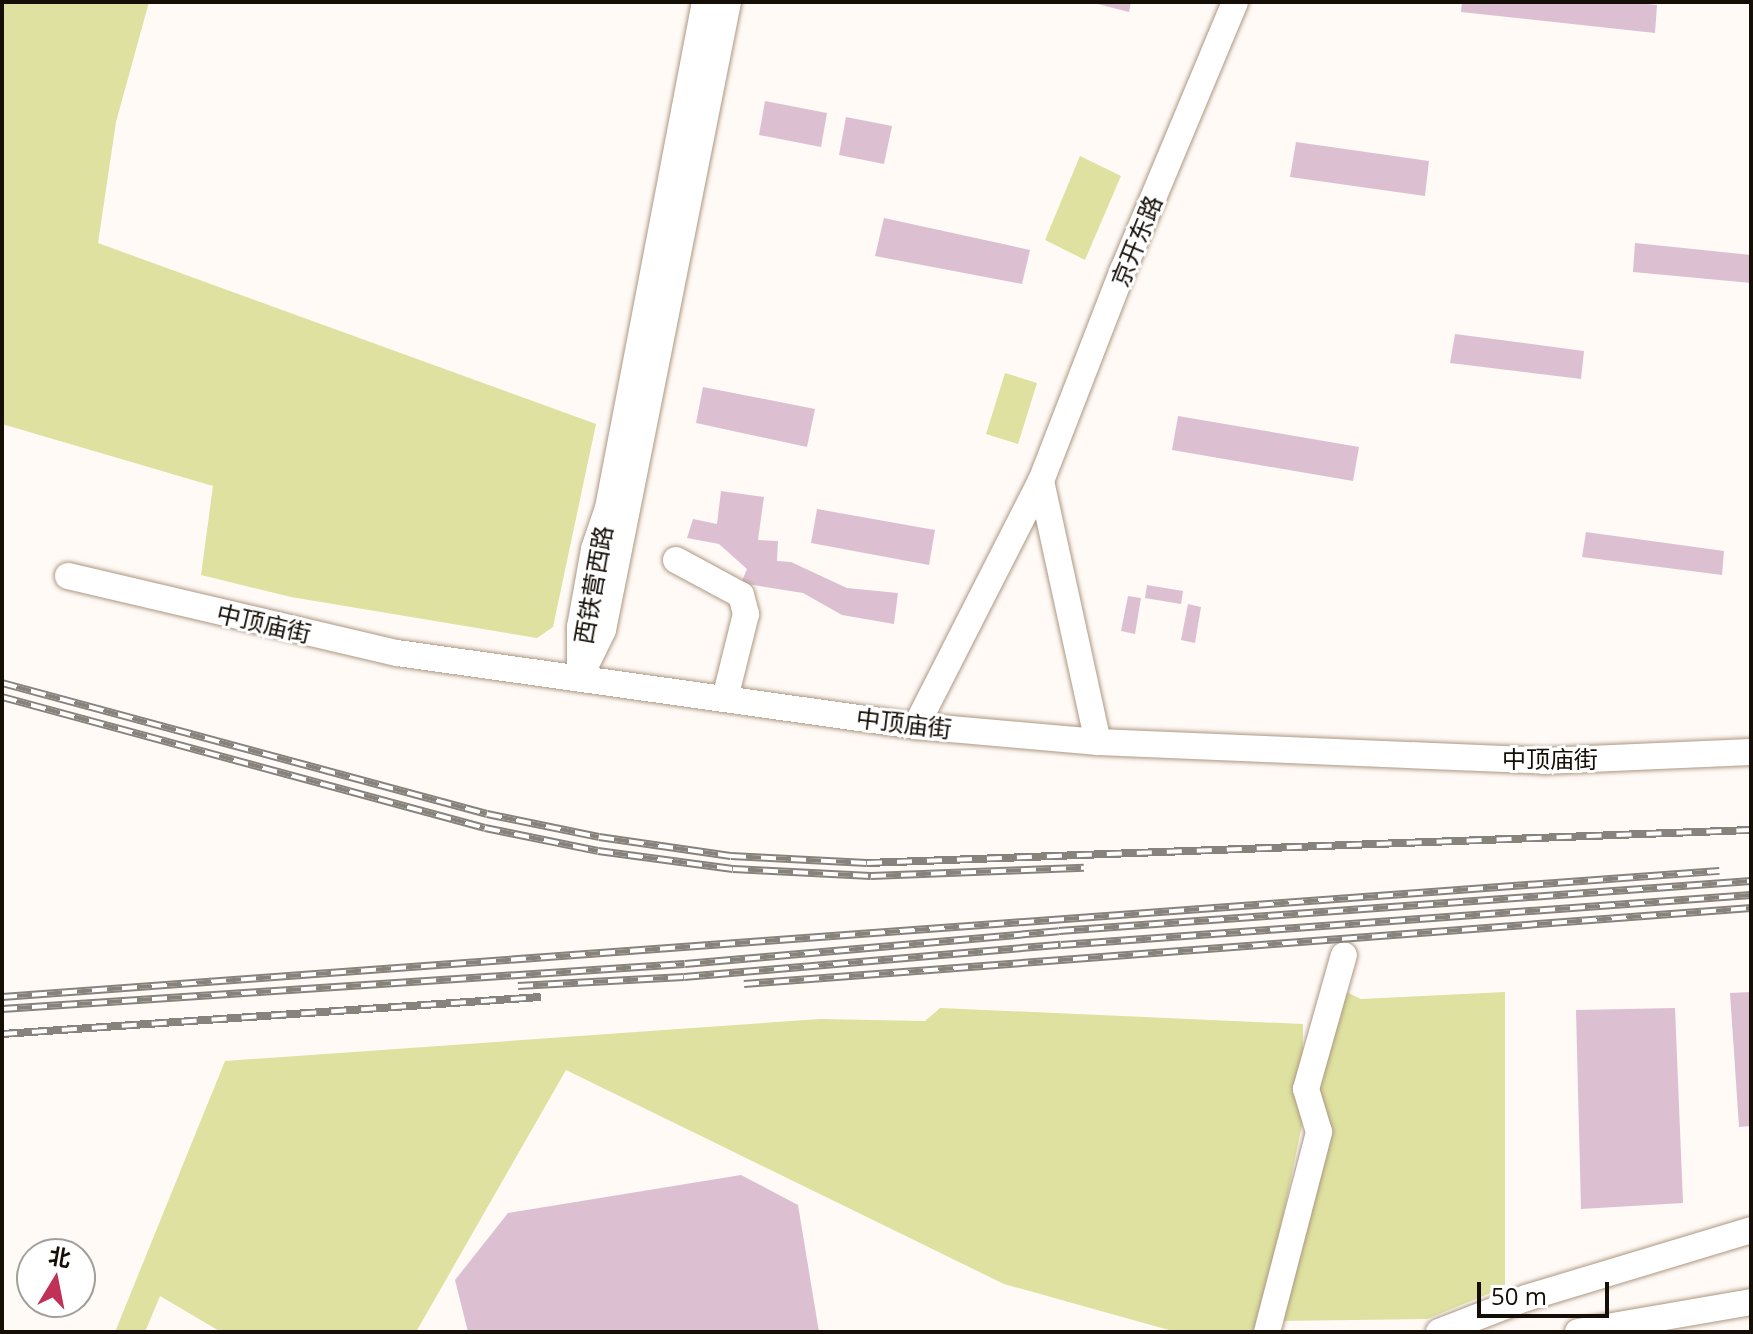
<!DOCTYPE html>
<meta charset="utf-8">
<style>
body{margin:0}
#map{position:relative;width:1753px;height:1334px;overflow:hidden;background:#fffaf6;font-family:"Open Sans","Noto Sans SC",sans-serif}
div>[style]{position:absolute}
.green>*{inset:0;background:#dee19f}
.building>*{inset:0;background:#dcc0d2}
.roads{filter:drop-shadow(0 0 2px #ad9782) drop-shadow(0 0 2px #ad9782)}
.minor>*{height:26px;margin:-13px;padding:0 13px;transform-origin:13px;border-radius:13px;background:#fff}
.rail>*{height:8px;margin-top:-4px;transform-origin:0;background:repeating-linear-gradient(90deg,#fff 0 15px,#88827d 0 30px);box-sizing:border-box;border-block:2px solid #88827d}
span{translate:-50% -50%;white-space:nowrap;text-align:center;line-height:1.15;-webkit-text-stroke:6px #fff;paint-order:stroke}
.street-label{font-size:24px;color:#150e07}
.frame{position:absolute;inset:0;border:4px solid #150e07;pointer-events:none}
.north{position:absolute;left:16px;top:1238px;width:80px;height:80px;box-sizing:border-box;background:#fff;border:2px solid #a19f9c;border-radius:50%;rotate:10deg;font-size:22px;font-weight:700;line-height:32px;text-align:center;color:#150e07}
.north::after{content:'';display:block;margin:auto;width:28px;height:36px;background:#c03057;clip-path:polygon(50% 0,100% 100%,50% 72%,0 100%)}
.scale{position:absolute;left:1477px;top:1282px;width:132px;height:36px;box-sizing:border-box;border:4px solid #150e07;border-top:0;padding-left:10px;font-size:24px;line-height:28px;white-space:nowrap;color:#150e07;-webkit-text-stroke:6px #fff;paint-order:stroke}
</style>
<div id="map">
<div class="green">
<i style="clip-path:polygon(2px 2px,149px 2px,116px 122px,98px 243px,596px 424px,553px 627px,537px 638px,291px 597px,201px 575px,213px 486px,2px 424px)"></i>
<i style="clip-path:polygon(1080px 156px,1121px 176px,1085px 260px,1045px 240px)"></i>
<i style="clip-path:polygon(1005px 373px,1037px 383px,1018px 444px,986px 434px)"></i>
<i style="clip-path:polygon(1340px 989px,1361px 999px,1505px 992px,1505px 1287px,1427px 1319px,1278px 1321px,1313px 1087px)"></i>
<i style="clip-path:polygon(940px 1008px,1303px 1024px,1302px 1125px,1259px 1332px,1176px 1332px,1004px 1284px,566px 1070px,416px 1332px,221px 1332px,160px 1296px,145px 1332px,115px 1332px,225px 1061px,820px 1019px,925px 1021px)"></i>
</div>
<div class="building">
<i style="clip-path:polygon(1090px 2px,1131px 2px,1129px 12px)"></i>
<i style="clip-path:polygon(1462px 2px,1627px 2px,1657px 5px,1655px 33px,1461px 12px)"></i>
<i style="clip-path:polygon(765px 101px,827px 113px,821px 147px,759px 135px)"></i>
<i style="clip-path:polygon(846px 117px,892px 126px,884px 164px,839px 155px)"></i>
<i style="clip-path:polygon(1296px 142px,1429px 161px,1425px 196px,1290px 177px)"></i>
<i style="clip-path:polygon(884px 218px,1030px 250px,1022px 284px,875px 256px)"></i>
<i style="clip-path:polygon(1635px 243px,1751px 255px,1751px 283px,1633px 272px)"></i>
<i style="clip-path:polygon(1455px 334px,1584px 351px,1581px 379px,1450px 363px)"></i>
<i style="clip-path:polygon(703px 387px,815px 409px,807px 447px,696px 423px)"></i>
<i style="clip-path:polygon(1178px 416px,1359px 447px,1353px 481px,1172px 450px)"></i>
<i style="clip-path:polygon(721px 491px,764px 497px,758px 540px,778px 541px,777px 561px,791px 562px,847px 588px,898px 593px,894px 624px,842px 615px,803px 593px,741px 583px,747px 569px,719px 544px,687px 538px,693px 519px,717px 524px)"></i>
<i style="clip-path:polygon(817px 509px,935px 530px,929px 565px,811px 543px)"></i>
<i style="clip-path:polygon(1586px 532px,1724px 551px,1722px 575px,1582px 557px)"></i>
<i style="clip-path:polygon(1147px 585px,1183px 591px,1181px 604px,1145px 598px)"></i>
<i style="clip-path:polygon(1128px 596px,1141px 598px,1135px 634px,1121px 631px)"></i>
<i style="clip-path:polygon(1188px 604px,1201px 607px,1195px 643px,1181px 640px)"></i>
<i style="clip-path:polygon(1751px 992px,1751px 1126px,1739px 1127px,1730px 993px)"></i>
<i style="clip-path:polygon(1675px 1008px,1683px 1203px,1581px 1209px,1576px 1010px)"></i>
<i style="clip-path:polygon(741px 1175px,798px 1205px,819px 1332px,468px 1332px,455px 1280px,508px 1213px)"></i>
</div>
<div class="roads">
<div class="minor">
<i style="left:1041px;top:481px;width:267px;rotate:77.7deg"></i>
<i style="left:676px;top:560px;width:74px;rotate:28.3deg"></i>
<i style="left:741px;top:595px;width:20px;rotate:75deg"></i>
<i style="left:746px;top:614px;width:87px;rotate:104deg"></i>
<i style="left:68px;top:576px;width:338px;rotate:13.2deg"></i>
<i style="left:397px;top:653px;width:524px;rotate:8.01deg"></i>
<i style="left:916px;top:726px;width:183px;rotate:5deg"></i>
<i style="left:1098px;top:742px;width:445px;rotate:2.4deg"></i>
<i style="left:1543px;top:761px;width:208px;rotate:-2.5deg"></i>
<i style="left:580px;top:669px;width:42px;rotate:-90deg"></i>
<i style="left:580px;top:627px;width:79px;rotate:-79.8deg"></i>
<i style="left:594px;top:549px;width:43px;rotate:-71.1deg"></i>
<i style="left:608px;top:508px;width:515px;rotate:-79.15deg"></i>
<i style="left:580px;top:677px;width:52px;rotate:-63.9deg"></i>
<i style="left:603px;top:630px;width:640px;rotate:-78.74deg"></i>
<i style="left:916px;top:726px;width:275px;rotate:-63deg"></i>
<i style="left:1041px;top:481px;width:226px;rotate:-68.8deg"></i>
<i style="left:1123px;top:270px;width:290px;rotate:-67.3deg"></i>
<i style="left:1267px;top:1332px;width:207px;rotate:-75.4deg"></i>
<i style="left:1319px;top:1132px;width:45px;rotate:-106.8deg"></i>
<i style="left:1306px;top:1089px;width:139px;rotate:-74.2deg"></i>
<i style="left:1439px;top:1332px;width:93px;rotate:-21.3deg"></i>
<i style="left:1526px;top:1298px;width:235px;rotate:-16.8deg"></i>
<i style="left:1578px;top:1332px;width:176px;rotate:-9.8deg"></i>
</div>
</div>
<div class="rail">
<i style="left:2px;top:683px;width:502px;rotate:15.12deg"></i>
<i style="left:487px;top:814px;width:114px;rotate:11.6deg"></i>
<i style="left:599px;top:837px;width:133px;rotate:8.2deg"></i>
<i style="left:731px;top:856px;width:136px;rotate:2.9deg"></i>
<i style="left:867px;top:863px;width:885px;rotate:-2.14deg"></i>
<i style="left:2px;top:697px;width:500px;rotate:15.17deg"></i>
<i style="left:485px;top:828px;width:115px;rotate:11.5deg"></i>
<i style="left:598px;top:851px;width:136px;rotate:7.6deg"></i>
<i style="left:733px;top:869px;width:138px;rotate:2.9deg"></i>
<i style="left:871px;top:876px;width:213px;rotate:-2.2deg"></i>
<i style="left:744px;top:984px;width:1010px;rotate:-4.32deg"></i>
<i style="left:518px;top:986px;width:166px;rotate:-3.1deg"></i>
<i style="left:684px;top:977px;width:378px;rotate:-4.9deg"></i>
<i style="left:1061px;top:945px;width:692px;rotate:-4.14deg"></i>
<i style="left:2px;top:997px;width:1722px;rotate:-4.2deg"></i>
<i style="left:2px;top:1009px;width:684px;rotate:-3.77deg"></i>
<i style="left:685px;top:964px;width:375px;rotate:-5deg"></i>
<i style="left:1059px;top:931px;width:694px;rotate:-4.13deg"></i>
<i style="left:2px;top:1034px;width:540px;rotate:-3.93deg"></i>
</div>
<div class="street-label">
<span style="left:1136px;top:241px;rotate:-68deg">京开东路</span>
<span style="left:593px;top:585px;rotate:-80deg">西铁营西路</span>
<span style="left:264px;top:623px;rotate:13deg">中顶庙街</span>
<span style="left:904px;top:723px;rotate:7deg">中顶庙街</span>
<span style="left:1550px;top:759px">中顶庙街</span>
</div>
<div class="frame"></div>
<div class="north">北</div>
<div class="scale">50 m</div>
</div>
